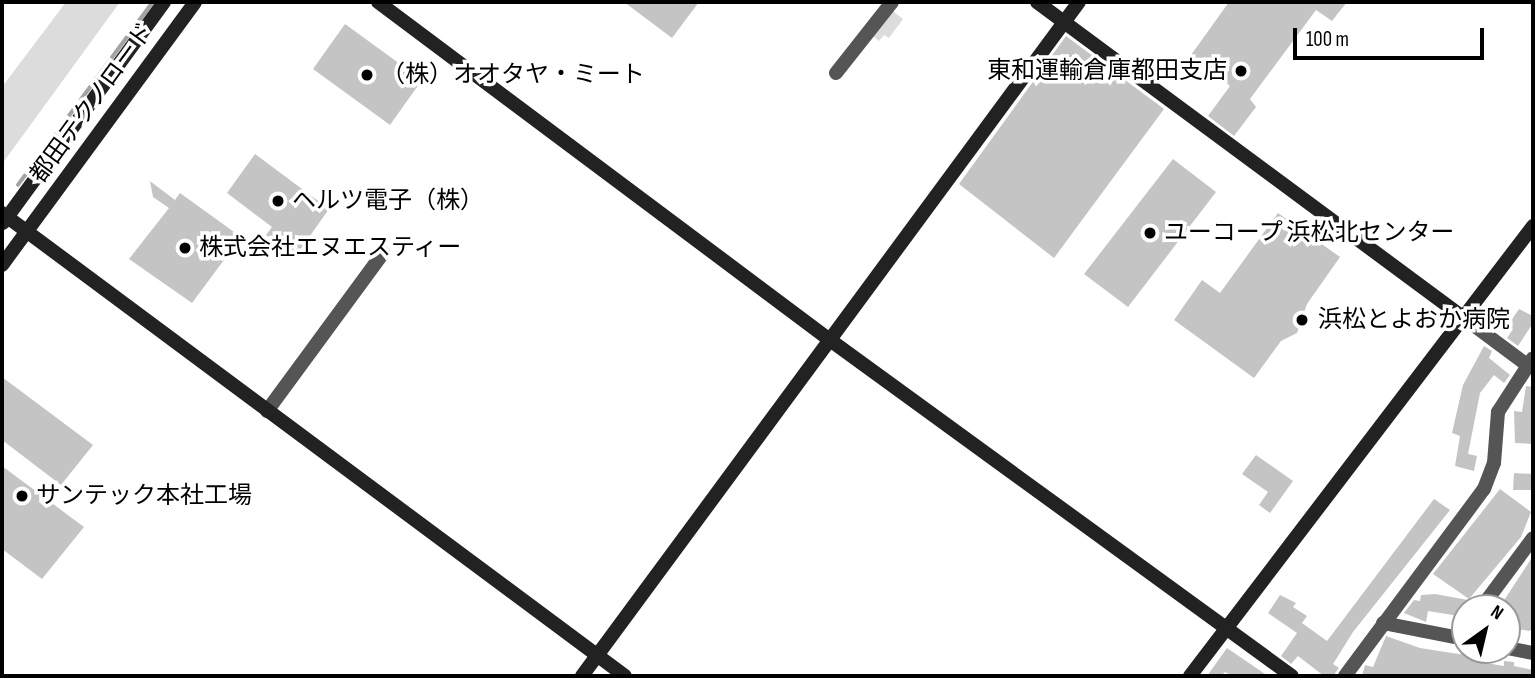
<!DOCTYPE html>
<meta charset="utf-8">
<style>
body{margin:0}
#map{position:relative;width:1535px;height:678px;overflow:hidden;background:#fff;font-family:"Sofia Sans Condensed","Noto Sans JP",sans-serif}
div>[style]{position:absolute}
.green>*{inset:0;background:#dcdcdc}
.stream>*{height:3.5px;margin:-1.75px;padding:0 1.75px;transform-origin:1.75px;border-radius:1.75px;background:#a3a3a3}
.building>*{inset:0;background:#c4c4c4}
.street>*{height:14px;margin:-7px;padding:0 7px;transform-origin:7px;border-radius:7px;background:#555}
.secondary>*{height:14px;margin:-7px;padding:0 7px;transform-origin:7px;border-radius:7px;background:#222}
.dots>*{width:19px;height:19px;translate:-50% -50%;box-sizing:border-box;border:4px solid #fff;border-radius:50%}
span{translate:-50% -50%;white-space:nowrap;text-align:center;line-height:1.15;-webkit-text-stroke:7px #fff;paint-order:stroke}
.poi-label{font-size:24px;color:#000}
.right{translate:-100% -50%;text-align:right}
.left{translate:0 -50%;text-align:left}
.street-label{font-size:24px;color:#000}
.frame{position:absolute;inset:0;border:4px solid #000;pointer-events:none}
.north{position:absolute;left:1451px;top:594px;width:70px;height:70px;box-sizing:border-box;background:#fff;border:2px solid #999;border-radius:50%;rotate:34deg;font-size:19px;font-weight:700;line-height:28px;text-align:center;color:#000}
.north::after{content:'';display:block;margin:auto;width:24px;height:32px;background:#000;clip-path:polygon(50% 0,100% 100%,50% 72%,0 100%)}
.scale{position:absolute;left:1293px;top:28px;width:191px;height:32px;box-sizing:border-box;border:4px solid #000;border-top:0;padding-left:9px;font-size:21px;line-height:24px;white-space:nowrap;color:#000;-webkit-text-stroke:5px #fff;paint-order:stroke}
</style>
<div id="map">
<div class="green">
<i style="clip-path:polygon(66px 2px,120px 2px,2px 164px,2px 87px)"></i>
<i style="clip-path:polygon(890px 9px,903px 19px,889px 38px,884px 35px,879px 41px,870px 34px)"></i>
</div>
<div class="stream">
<i style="left:18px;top:185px;width:227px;rotate:-53.6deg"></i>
</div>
<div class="building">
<i style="clip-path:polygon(624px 2px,699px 2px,672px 38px)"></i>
<i style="clip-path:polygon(1229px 2px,1347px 2px,1332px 21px,1316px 10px,1250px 99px,1256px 107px,1234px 136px,1208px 116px,1230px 86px,1191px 55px)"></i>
<i style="clip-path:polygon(345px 24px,422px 80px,390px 125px,313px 69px)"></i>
<i style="clip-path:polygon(1066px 36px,1164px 109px,1054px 258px,959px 184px)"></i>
<i style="clip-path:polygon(255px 154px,329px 209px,295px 257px,266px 235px,272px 227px,227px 193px)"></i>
<i style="clip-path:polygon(1173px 159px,1216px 192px,1128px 307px,1084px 274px)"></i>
<i style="clip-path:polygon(150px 181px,175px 200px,180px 193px,241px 237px,192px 303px,129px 259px,169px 208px,153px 197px)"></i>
<i style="clip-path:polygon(1278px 213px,1340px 257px,1307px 304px,1297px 333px,1281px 341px,1254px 378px,1174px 320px,1202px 280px,1220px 293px)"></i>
<i style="clip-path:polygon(1519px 309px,1533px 316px,1533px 323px,1518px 346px,1507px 338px,1513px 329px,1508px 325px)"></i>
<i style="clip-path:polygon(1484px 346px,1492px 351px,1489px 358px,1510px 375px,1504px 383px,1494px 375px,1480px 393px,1468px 454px,1477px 456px,1474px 471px,1455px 466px,1460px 436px,1452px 433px,1463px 385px)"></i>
<i style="clip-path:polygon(2px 377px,93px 445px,61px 485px,2px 440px)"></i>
<i style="clip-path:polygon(1526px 386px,1533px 387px,1533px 444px,1515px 443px,1514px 411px,1522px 412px)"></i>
<i style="clip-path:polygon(1256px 455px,1293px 481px,1270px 513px,1259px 505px,1268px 492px,1242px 474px)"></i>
<i style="clip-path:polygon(2px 466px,84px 527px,42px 579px,2px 549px)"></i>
<i style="clip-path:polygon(1514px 473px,1533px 474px,1533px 490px,1513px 490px)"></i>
<i style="clip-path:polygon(1500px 489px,1531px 512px,1521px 537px,1469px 599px,1433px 574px)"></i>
<i style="clip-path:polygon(1434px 499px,1450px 510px,1353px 632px,1333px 664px,1339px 668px,1333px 676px,1324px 676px,1298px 656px,1291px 664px,1281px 656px,1297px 633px,1268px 613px,1280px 595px,1296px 603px,1293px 607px,1307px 616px,1302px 623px,1327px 641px)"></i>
<i style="clip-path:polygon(1533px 556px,1533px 629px,1529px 631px,1507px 627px,1507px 608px,1499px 608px)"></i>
<i style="clip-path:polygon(1435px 594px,1468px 600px,1465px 617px,1428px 611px,1426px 622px,1404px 613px,1414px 600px,1420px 601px,1421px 595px)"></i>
<i style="clip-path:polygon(1386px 636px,1420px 648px,1478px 657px,1480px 662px,1504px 666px,1504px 661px,1514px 662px,1514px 666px,1533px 670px,1533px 676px,1362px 676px,1365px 665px,1373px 667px)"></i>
<i style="clip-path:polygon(1227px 648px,1268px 676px,1232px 676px,1225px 672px,1221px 676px,1207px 676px)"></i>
</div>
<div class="street">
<i style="left:836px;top:73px;width:90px;rotate:-51.7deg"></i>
<i style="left:1464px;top:318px;width:79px;rotate:36.7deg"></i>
<i style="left:267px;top:411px;width:196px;rotate:-53.7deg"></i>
<i style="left:1481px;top:608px;width:87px;rotate:-53.4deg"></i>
<i style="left:1383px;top:623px;width:84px;rotate:11deg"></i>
<i style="left:1507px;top:648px;width:26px;rotate:11deg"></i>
<i style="left:1345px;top:676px;width:233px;rotate:-53.4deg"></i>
<i style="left:1484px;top:489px;width:28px;rotate:-69deg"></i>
<i style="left:1494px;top:463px;width:51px;rotate:-85.5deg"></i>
<i style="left:1498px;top:412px;width:64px;rotate:-57.1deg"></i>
</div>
<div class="secondary">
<i style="left:378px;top:2px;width:564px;rotate:36.79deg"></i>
<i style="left:830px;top:340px;width:571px;rotate:36.03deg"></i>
<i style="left:1037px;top:2px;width:531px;rotate:36.5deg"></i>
<i style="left:2px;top:213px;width:776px;rotate:36.62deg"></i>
<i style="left:3px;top:223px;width:273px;rotate:-53.9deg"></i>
<i style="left:2px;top:265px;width:326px;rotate:-53.7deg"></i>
<i style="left:582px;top:676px;width:837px;rotate:-53.6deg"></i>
<i style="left:1190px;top:676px;width:566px;rotate:-52.68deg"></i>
</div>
<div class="dots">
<i style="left:1241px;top:71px;background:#000"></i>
<i style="left:367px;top:75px;background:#000"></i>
<i style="left:278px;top:201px;background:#000"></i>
<i style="left:1150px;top:233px;background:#000"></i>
<i style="left:185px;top:248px;background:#000"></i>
<i style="left:1302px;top:320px;background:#000"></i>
<i style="left:22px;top:496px;background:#000"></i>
</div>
<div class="poi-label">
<span class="right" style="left:1227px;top:71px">東和運輸倉庫都田支店</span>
<span class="left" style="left:381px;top:75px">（株）オオタヤ・ミート</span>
<span class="left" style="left:292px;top:201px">ヘルツ電子（株）</span>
<span class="left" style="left:1164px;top:233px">ユーコープ 浜松北センター</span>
<span class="left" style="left:199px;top:248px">株式会社エヌエスティー</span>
<span class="left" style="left:1318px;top:320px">浜松とよおか病院</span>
<span class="left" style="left:36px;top:496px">サンテック本社工場</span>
</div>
<div class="street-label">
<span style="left:92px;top:103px;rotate:-54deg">都田テクノロード</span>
</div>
<div class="frame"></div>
<div class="north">N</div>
<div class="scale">100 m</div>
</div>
